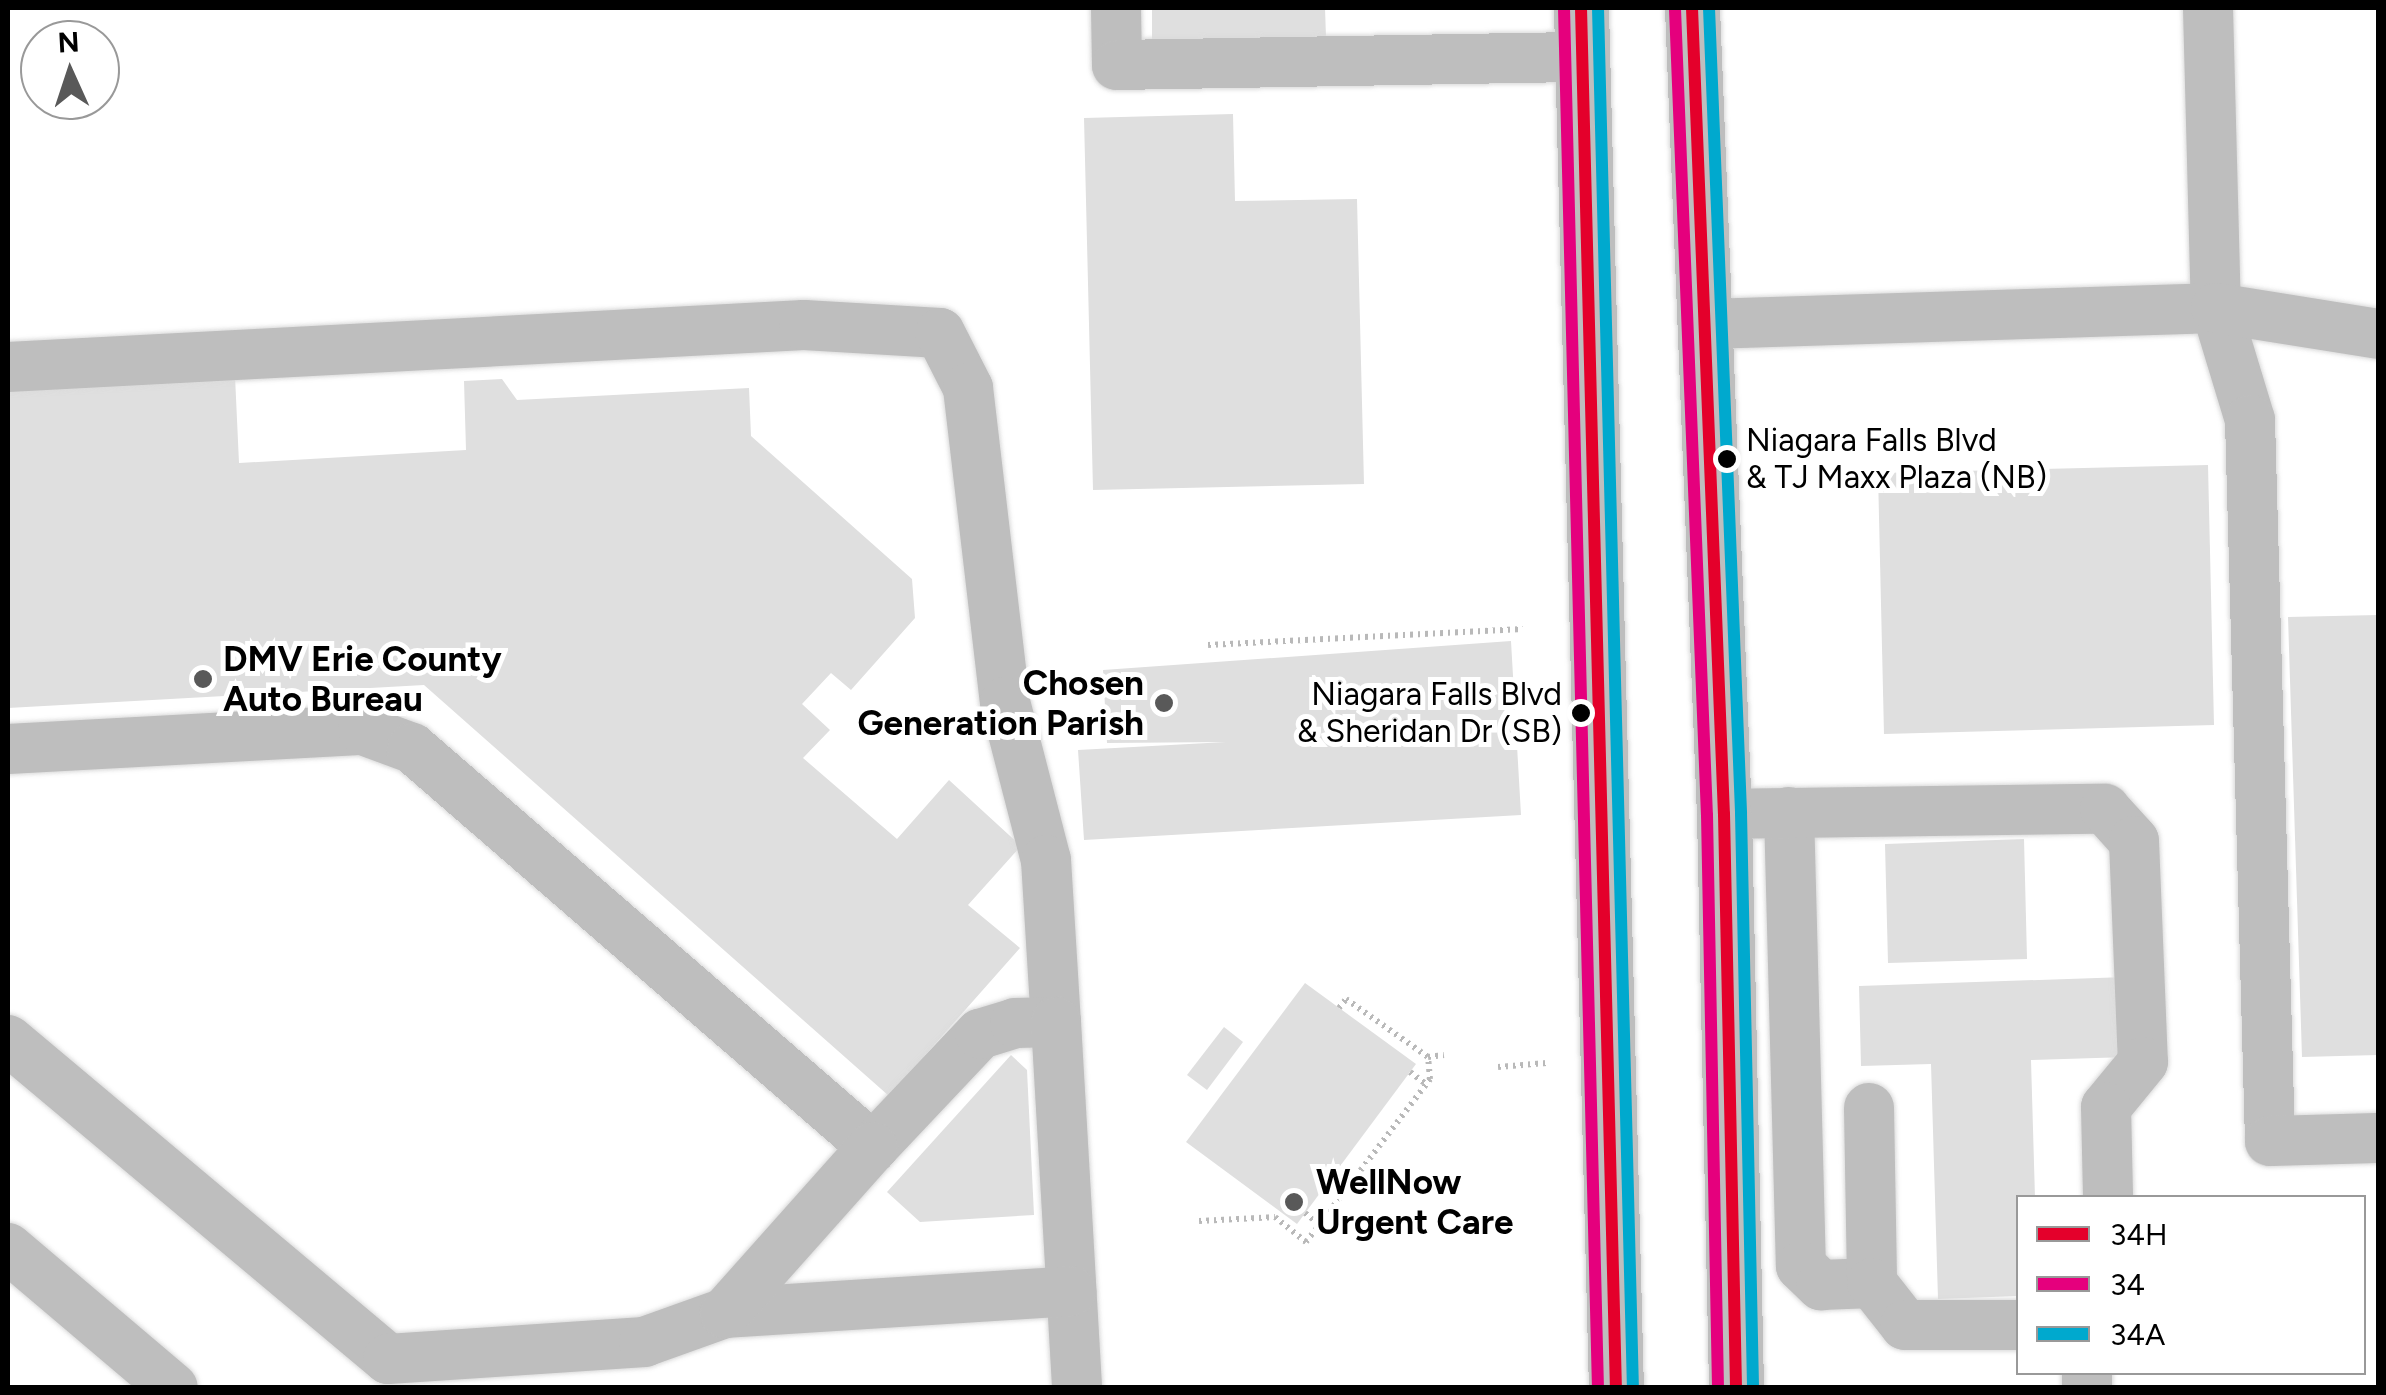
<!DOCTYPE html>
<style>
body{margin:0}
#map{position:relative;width:2386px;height:1395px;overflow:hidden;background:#fff;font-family:Figtree,sans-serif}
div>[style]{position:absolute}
.building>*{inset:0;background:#dfdfdf}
.path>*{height:6px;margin-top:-3px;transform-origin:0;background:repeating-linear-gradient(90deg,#b9b9b9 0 2.5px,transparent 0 7.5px)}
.roads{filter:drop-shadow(0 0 2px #dbdbdb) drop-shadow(0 0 2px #dbdbdb)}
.minor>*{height:50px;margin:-25px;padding:0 25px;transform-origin:25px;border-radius:25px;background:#bebebe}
.major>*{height:55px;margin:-27.5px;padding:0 27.5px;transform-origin:27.5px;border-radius:27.5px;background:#bebebe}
.bus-1>*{height:12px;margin:-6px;padding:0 6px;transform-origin:6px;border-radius:6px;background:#e4002b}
.bus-2>*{height:12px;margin:-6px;padding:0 6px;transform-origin:6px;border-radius:6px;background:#e5007d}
.bus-3>*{height:12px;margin:-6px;padding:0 6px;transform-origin:6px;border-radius:6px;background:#00a9ce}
.dots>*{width:28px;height:28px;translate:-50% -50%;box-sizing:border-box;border:5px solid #fff;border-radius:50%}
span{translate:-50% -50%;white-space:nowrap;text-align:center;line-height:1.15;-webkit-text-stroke:10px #fff;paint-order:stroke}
.bus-label{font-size:32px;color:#000}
.left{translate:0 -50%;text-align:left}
.right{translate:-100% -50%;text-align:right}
.poi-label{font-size:35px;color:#000;font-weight:700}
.frame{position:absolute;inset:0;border:10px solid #000;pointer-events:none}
.legend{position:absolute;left:2016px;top:1195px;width:350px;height:180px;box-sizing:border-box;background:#fff;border:2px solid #999;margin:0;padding:12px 18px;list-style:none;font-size:30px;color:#000}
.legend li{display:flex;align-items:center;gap:20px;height:50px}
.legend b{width:50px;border:2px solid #999}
.north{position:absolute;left:20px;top:20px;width:100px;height:100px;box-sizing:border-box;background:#fff;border:2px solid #999;border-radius:50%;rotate:357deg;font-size:28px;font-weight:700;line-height:40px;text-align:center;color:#000}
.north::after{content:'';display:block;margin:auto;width:35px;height:45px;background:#595959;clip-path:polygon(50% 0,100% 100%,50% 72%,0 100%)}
</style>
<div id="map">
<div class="building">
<i style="clip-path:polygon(1152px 8px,1325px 8px,1326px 37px,1152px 41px)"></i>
<i style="clip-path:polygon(1233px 114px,1235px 201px,1357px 199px,1364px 484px,1093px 490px,1084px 118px)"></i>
<i style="clip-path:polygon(235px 376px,239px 463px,466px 450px,464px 381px,502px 379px,517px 400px,749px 388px,751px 436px,912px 579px,915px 618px,851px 690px,831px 673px,802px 704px,830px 730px,803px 758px,897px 839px,949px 780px,1021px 846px,968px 905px,1020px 948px,889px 1096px,424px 685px,8px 708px,8px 390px)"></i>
<i style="clip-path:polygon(2208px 465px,2214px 725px,1884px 734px,1878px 473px)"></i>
<i style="clip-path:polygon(2378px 615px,2378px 1055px,2302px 1057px,2288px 617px)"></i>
<i style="clip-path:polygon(1511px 641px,1521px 815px,1084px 840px,1078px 750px,1226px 742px,1107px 743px,1103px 670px)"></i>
<i style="clip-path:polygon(2024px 839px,2027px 959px,1888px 963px,1885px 844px)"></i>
<i style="clip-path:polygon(2126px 977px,2128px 1057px,2031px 1060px,2035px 1198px,2018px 1198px,2018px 1296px,1938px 1299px,1931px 1064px,1861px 1066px,1859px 986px)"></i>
<i style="clip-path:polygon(1305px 983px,1416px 1064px,1297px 1224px,1186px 1142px)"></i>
<i style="clip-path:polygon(1224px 1027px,1243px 1042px,1207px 1090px,1187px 1075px)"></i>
<i style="clip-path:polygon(1011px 1055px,1027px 1070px,1034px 1215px,920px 1222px,887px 1192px)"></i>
</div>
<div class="path">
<i style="left:1208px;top:645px;width:315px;rotate:-2.9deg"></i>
<i style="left:1339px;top:1008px;width:11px;rotate:-52deg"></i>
<i style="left:1346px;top:999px;width:100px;rotate:35.3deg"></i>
<i style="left:1498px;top:1067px;width:49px;rotate:-4.7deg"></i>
<i style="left:1410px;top:1072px;width:20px;rotate:37deg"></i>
<i style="left:1305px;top:1213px;width:18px;rotate:38deg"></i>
<i style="left:1199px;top:1221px;width:76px;rotate:-3deg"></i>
<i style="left:1275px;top:1217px;width:40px;rotate:39deg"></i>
<i style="left:1306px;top:1242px;width:205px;rotate:-52.7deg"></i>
<i style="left:1430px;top:1079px;width:22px;rotate:-95deg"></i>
<i style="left:1428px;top:1057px;width:16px;rotate:-7deg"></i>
</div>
<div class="roads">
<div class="minor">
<i style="left:1116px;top:8px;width:57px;rotate:89deg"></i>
<i style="left:1117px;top:65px;width:465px;rotate:-1deg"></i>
<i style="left:2208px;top:8px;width:300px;rotate:88.5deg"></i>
<i style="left:2216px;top:308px;width:117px;rotate:73.1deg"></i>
<i style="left:2250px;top:420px;width:721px;rotate:88.41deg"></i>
<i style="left:2270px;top:1141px;width:108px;rotate:-1.6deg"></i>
<i style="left:1708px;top:324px;width:508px;rotate:-1.8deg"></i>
<i style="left:2216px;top:308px;width:164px;rotate:9.1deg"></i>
<i style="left:8px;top:367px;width:797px;rotate:-3.02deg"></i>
<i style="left:804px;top:325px;width:136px;rotate:3.4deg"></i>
<i style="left:940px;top:333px;width:62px;rotate:63deg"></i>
<i style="left:968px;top:388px;width:316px;rotate:83.3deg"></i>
<i style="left:1005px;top:702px;width:163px;rotate:75.5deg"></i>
<i style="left:1046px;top:860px;width:162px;rotate:86.5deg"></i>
<i style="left:8px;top:749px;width:356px;rotate:-3.1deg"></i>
<i style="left:363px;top:730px;width:52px;rotate:20.2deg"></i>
<i style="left:412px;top:748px;width:610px;rotate:40.88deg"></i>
<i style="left:873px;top:1147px;width:156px;rotate:-46.6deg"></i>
<i style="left:980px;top:1034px;width:37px;rotate:-17deg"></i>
<i style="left:1015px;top:1023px;width:41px;rotate:-1.4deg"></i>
<i style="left:1056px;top:1022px;width:367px;rotate:86.7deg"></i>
<i style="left:1789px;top:812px;width:454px;rotate:88.5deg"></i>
<i style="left:1801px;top:1266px;width:28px;rotate:44deg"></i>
<i style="left:1821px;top:1285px;width:51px;rotate:-2.2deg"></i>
<i style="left:1724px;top:814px;width:381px;rotate:-0.8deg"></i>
<i style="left:2105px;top:809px;width:43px;rotate:47.8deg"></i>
<i style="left:2134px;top:841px;width:221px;rotate:87.7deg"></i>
<i style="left:2143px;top:1062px;width:58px;rotate:129.4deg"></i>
<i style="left:2106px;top:1107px;width:91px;rotate:88.7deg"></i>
<i style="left:8px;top:1040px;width:496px;rotate:40deg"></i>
<i style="left:388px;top:1359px;width:257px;rotate:-3.8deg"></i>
<i style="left:644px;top:1342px;width:86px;rotate:-19.7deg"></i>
<i style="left:725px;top:1313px;width:347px;rotate:-3.6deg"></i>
<i style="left:1869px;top:1108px;width:175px;rotate:89deg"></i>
<i style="left:1872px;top:1283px;width:53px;rotate:51.8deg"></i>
<i style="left:1905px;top:1325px;width:113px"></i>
<i style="left:8px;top:1248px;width:216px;rotate:40.3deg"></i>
<i style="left:725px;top:1313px;width:222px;rotate:-48.3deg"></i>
<i style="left:2087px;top:1372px;width:16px;rotate:90deg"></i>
</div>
<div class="major">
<i style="left:1581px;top:8px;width:1380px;rotate:88.55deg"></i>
<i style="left:1692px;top:8px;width:807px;rotate:87.73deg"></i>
<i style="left:1724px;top:814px;width:574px;rotate:88.8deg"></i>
</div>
</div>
<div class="bus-1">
<i style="left:1581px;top:8px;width:1380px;rotate:88.55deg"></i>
<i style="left:1692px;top:8px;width:807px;rotate:87.73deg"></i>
<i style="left:1724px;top:814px;width:574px;rotate:88.8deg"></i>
</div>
<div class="bus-2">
<i style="left:1564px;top:8px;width:1380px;rotate:88.59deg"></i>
<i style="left:1675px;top:9px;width:807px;rotate:87.73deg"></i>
<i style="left:1707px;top:815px;width:573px;rotate:88.9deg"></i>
</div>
<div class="bus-3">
<i style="left:1598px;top:8px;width:1380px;rotate:88.55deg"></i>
<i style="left:1709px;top:8px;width:806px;rotate:87.72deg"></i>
<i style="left:1741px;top:813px;width:575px;rotate:88.8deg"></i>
</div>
<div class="dots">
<i style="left:1727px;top:459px;background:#000"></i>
<i style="left:203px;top:679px;background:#595959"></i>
<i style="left:1164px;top:703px;background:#595959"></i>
<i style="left:1581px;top:713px;background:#000"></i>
<i style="left:1294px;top:1202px;background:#595959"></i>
</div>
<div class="bus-label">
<span class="left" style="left:1746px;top:459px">Niagara Falls Blvd<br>&amp; TJ Maxx Plaza (NB)</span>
<span class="right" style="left:1562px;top:713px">Niagara Falls Blvd<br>&amp; Sheridan Dr (SB)</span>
</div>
<div class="poi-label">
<span class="left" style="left:223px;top:679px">DMV Erie County<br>Auto Bureau</span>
<span class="right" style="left:1144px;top:703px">Chosen<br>Generation Parish</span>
<span class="left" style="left:1316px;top:1202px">WellNow<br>Urgent Care</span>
</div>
<div class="frame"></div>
<ul class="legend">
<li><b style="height:12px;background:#e4002b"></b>34H</li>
<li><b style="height:12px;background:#e5007d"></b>34</li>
<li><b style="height:12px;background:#00a9ce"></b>34A</li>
</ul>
<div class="north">N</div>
</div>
